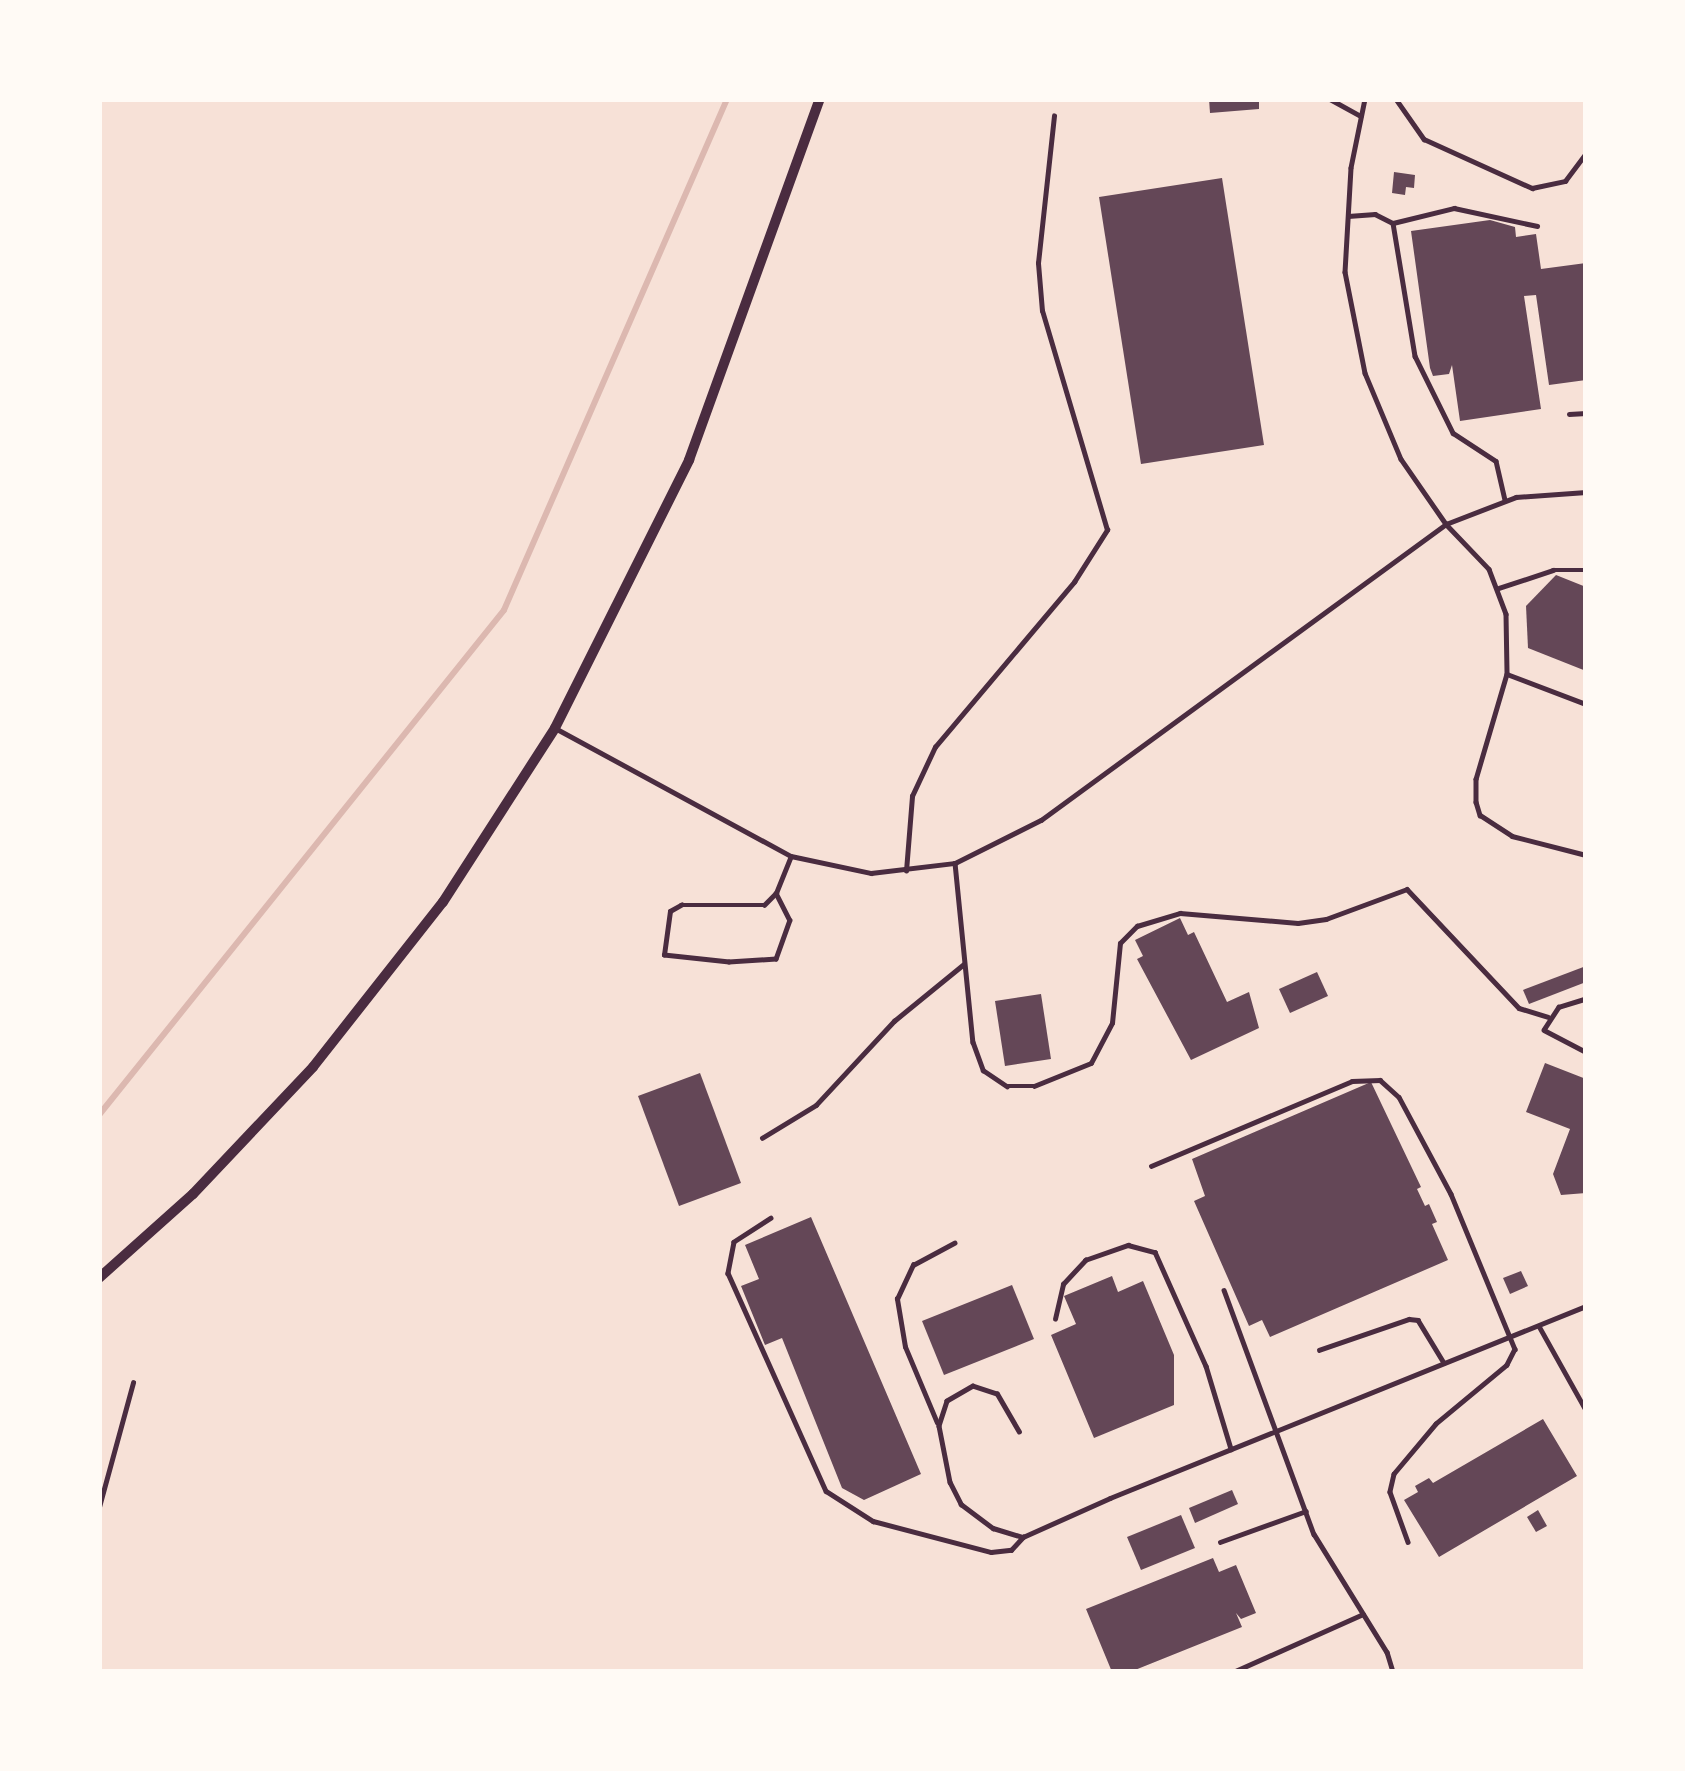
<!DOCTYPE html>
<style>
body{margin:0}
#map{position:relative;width:1685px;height:1771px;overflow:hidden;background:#f7e1d7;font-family:"PT Sans",sans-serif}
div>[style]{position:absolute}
.stream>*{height:6px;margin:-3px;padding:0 3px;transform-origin:3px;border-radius:3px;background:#dcb8b0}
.building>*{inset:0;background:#644757}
.path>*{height:4.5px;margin:-2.25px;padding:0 2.25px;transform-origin:2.25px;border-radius:2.25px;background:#4a2c40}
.service>*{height:4.5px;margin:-2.25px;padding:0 2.25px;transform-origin:2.25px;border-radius:2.25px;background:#4a2c40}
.tertiary>*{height:10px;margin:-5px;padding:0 5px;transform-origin:5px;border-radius:5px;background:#4a2c40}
span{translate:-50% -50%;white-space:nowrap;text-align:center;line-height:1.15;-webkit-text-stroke:12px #fffaf5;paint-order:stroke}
.frame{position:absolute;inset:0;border:102px solid #fffaf5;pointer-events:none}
</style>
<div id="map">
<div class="stream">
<i style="left:99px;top:1115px;width:647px;rotate:-51.27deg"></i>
<i style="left:504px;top:610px;width:558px;rotate:-66.42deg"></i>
</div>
<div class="building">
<i style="clip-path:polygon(1209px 99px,1259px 99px,1259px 109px,1210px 113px)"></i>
<i style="clip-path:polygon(1394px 172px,1415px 175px,1414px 188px,1406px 187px,1405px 195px,1392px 193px)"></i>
<i style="clip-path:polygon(1222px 178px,1264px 445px,1141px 464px,1099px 197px)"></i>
<i style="clip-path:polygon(1490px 220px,1515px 227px,1516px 237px,1536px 234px,1541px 269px,1586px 263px,1586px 380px,1549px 385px,1536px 295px,1524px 296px,1541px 409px,1460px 421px,1452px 365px,1449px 374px,1433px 376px,1430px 368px,1411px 231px)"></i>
<i style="clip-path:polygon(1556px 575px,1586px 587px,1586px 671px,1528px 648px,1526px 606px)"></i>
<i style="clip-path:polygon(1180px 918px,1188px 935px,1194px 932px,1227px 1002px,1249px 992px,1259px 1028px,1191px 1060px,1137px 959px,1143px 956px,1135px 940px)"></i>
<i style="clip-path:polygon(1586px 966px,1586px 982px,1529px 1004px,1523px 990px)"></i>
<i style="clip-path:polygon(1317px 972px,1328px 996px,1290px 1013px,1279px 989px)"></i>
<i style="clip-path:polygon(1041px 994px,1051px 1059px,1005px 1066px,995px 1001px)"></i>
<i style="clip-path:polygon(1545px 1063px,1586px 1079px,1586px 1193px,1561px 1195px,1553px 1174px,1570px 1129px,1526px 1112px)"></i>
<i style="clip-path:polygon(700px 1073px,741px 1183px,679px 1206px,638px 1096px)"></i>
<i style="clip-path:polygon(1371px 1082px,1421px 1187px,1417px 1189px,1425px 1206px,1429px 1204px,1437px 1222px,1432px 1224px,1448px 1260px,1270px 1337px,1262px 1320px,1249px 1326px,1194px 1201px,1205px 1196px,1192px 1159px)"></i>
<i style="clip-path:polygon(811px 1217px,921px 1474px,864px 1500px,842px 1488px,782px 1338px,765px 1345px,741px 1286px,759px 1279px,745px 1245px)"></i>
<i style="clip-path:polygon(1521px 1271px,1528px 1286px,1510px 1294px,1503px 1278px)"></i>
<i style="clip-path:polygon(1112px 1276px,1118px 1292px,1143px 1281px,1174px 1355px,1174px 1405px,1094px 1438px,1051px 1335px,1076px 1324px,1064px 1296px)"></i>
<i style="clip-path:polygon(1012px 1285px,1034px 1339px,944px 1375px,922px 1321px)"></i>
<i style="clip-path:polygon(1543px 1419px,1577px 1476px,1439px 1557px,1404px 1500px,1418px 1492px,1415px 1486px,1429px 1478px,1433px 1483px)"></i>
<i style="clip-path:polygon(1232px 1490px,1238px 1504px,1195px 1523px,1189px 1508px)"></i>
<i style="clip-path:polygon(1538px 1510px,1547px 1526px,1536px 1532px,1527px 1517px)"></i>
<i style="clip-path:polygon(1181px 1515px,1195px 1548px,1141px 1570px,1127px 1537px)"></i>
<i style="clip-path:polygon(1213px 1558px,1219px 1572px,1236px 1565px,1256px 1613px,1241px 1619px,1236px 1613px,1242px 1627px,1130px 1672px,1112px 1672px,1086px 1609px)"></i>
</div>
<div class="path">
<i style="left:99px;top:1507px;width:129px;rotate:-74.7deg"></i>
</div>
<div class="service">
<i style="left:1330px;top:99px;width:35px;rotate:29deg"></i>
<i style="left:1365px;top:99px;width:70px;rotate:101.5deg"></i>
<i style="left:1351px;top:168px;width:104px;rotate:93.3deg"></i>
<i style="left:1345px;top:272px;width:103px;rotate:78.8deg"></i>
<i style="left:1365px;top:373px;width:93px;rotate:67.3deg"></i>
<i style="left:1401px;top:459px;width:79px;rotate:55.3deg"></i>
<i style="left:1446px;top:524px;width:62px;rotate:46.3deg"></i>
<i style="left:1489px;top:569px;width:48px;rotate:69.3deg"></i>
<i style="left:1506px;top:614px;width:60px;rotate:89deg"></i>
<i style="left:1507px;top:674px;width:109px;rotate:106.4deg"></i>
<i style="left:1476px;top:779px;width:23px;rotate:90deg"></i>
<i style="left:1476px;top:802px;width:14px;rotate:73deg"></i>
<i style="left:1480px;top:815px;width:38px;rotate:33deg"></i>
<i style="left:1512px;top:836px;width:76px;rotate:14.4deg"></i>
<i style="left:1396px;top:99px;width:49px;rotate:55deg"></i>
<i style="left:1424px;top:139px;width:119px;rotate:24.4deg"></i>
<i style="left:1532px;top:188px;width:34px;rotate:-12deg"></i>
<i style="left:1565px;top:181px;width:35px;rotate:-53deg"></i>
<i style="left:1348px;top:216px;width:27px;rotate:-4deg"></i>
<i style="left:1375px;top:214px;width:20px;rotate:27deg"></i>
<i style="left:1393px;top:223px;width:135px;rotate:80.6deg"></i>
<i style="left:1415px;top:356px;width:86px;rotate:63.7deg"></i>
<i style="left:1453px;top:433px;width:51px;rotate:33.1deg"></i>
<i style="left:1496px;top:461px;width:40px;rotate:77deg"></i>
<i style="left:1393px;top:223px;width:63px;rotate:-13.8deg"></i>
<i style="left:1454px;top:208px;width:85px;rotate:12.2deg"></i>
<i style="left:1569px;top:414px;width:17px;rotate:-3deg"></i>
<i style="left:1499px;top:588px;width:57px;rotate:-18.4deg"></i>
<i style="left:1553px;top:570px;width:33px"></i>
<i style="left:1507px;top:674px;width:85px;rotate:20.8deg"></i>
<i style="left:557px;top:729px;width:266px;rotate:28.5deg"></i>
<i style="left:791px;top:856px;width:82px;rotate:12deg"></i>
<i style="left:871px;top:873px;width:85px;rotate:-6.8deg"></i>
<i style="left:955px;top:863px;width:96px;rotate:-26.6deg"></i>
<i style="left:1041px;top:820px;width:502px;rotate:-36.16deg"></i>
<i style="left:1446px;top:524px;width:75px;rotate:-21.1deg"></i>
<i style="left:1516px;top:497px;width:70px;rotate:-4.1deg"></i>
<i style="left:955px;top:863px;width:180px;rotate:84.3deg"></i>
<i style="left:973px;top:1042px;width:30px;rotate:70deg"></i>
<i style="left:983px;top:1070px;width:29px;rotate:34deg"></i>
<i style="left:1007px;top:1086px;width:27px"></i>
<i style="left:1034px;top:1086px;width:61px;rotate:-22deg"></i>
<i style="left:1091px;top:1063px;width:45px;rotate:-62.3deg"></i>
<i style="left:1112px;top:1023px;width:80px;rotate:-84.3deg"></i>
<i style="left:1120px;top:943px;width:24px;rotate:-45deg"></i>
<i style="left:1137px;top:926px;width:45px;rotate:-16.8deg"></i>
<i style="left:1180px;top:913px;width:118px;rotate:4.8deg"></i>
<i style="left:1298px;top:923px;width:28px;rotate:-8deg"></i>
<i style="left:1326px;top:919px;width:86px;rotate:-20.3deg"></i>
<i style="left:1407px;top:889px;width:163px;rotate:46.7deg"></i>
<i style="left:1519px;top:1008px;width:30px;rotate:17deg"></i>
<i style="left:906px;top:871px;width:75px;rotate:-85.4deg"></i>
<i style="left:912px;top:796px;width:54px;rotate:-64.9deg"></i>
<i style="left:935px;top:747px;width:216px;rotate:-49.9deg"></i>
<i style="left:1074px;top:582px;width:62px;rotate:-57.6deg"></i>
<i style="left:1107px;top:530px;width:228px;rotate:-106.5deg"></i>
<i style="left:1042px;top:311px;width:48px;rotate:-94.8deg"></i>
<i style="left:1038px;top:263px;width:148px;rotate:-83.8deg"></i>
<i style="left:776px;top:893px;width:30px;rotate:63deg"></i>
<i style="left:790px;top:920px;width:41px;rotate:109.7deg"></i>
<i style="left:776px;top:959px;width:47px;rotate:176.3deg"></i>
<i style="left:729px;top:962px;width:65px;rotate:-173.9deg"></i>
<i style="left:664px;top:955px;width:44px;rotate:-82.2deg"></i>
<i style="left:670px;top:911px;width:13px;rotate:-29deg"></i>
<i style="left:681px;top:905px;width:83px"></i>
<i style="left:764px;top:905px;width:17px;rotate:-45deg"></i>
<i style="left:776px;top:893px;width:38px;rotate:-68deg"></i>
<i style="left:1586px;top:999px;width:28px;rotate:163deg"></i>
<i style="left:1559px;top:1007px;width:27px;rotate:123deg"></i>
<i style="left:1544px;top:1030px;width:47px;rotate:27.6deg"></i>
<i style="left:762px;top:1138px;width:63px;rotate:-31.4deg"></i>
<i style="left:816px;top:1105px;width:115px;rotate:-47.1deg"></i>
<i style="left:894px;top:1021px;width:90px;rotate:-39.2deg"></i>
<i style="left:1151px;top:1166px;width:218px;rotate:-22.9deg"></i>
<i style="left:1352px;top:1081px;width:28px;rotate:-2deg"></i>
<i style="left:1380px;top:1080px;width:25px;rotate:42deg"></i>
<i style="left:1399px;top:1097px;width:110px;rotate:61.8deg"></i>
<i style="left:1451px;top:1194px;width:168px;rotate:67.6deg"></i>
<i style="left:1515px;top:1349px;width:18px;rotate:117deg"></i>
<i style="left:1507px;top:1365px;width:92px;rotate:140.3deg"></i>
<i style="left:1436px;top:1424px;width:65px;rotate:130deg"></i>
<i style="left:1394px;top:1474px;width:18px;rotate:103deg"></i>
<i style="left:1390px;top:1492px;width:53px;rotate:70.2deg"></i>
<i style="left:771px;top:1218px;width:44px;rotate:147deg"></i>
<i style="left:734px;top:1242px;width:32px;rotate:101deg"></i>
<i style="left:728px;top:1273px;width:239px;rotate:65.8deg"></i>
<i style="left:826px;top:1491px;width:56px;rotate:32.6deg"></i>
<i style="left:873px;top:1521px;width:122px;rotate:14.7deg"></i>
<i style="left:991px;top:1552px;width:20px;rotate:-6deg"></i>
<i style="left:1011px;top:1550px;width:18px;rotate:-47deg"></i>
<i style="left:1023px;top:1537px;width:95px;rotate:-24.1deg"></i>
<i style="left:1110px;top:1498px;width:513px;rotate:-21.97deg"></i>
<i style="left:1224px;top:1290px;width:260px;rotate:69.8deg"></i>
<i style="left:1314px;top:1534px;width:139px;rotate:58.3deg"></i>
<i style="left:1387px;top:1652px;width:21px;rotate:73deg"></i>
<i style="left:1055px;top:1319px;width:36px;rotate:-77deg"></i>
<i style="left:1063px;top:1284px;width:33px;rotate:-47deg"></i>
<i style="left:1085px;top:1260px;width:46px;rotate:-19.2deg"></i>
<i style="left:1128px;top:1245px;width:28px;rotate:15deg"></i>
<i style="left:1155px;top:1252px;width:125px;rotate:65.9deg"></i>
<i style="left:1206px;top:1366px;width:87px;rotate:73.2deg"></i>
<i style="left:1539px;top:1326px;width:96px;rotate:60.8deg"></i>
<i style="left:1319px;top:1350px;width:95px;rotate:-19deg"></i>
<i style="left:1409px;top:1319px;width:9px;rotate:6deg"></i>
<i style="left:1418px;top:1320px;width:50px;rotate:58.8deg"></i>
<i style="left:937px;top:1423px;width:82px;rotate:-112.8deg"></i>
<i style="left:905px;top:1347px;width:49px;rotate:-99.5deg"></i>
<i style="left:897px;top:1299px;width:38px;rotate:-65deg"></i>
<i style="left:913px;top:1265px;width:47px;rotate:-28.2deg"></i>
<i style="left:1019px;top:1432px;width:44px;rotate:-120.1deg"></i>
<i style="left:997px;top:1394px;width:25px;rotate:-162deg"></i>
<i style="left:973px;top:1386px;width:30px;rotate:150deg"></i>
<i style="left:947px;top:1401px;width:26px;rotate:108deg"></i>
<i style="left:939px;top:1426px;width:57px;rotate:78.9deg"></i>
<i style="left:950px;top:1482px;width:25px;rotate:63deg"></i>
<i style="left:961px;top:1504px;width:40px;rotate:37deg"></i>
<i style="left:993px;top:1528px;width:31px;rotate:17deg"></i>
<i style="left:1220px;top:1542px;width:91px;rotate:-19.8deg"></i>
<i style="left:1233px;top:1672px;width:142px;rotate:-24deg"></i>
</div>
<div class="tertiary">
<i style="left:99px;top:1278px;width:126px;rotate:-41.8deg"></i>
<i style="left:193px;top:1194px;width:175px;rotate:-46.6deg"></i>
<i style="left:313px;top:1067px;width:210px;rotate:-51.8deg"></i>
<i style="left:443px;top:902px;width:207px;rotate:-57.2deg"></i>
<i style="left:555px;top:728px;width:300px;rotate:-63.4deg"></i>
<i style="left:689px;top:460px;width:384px;rotate:-70.1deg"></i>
</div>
<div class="frame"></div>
</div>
